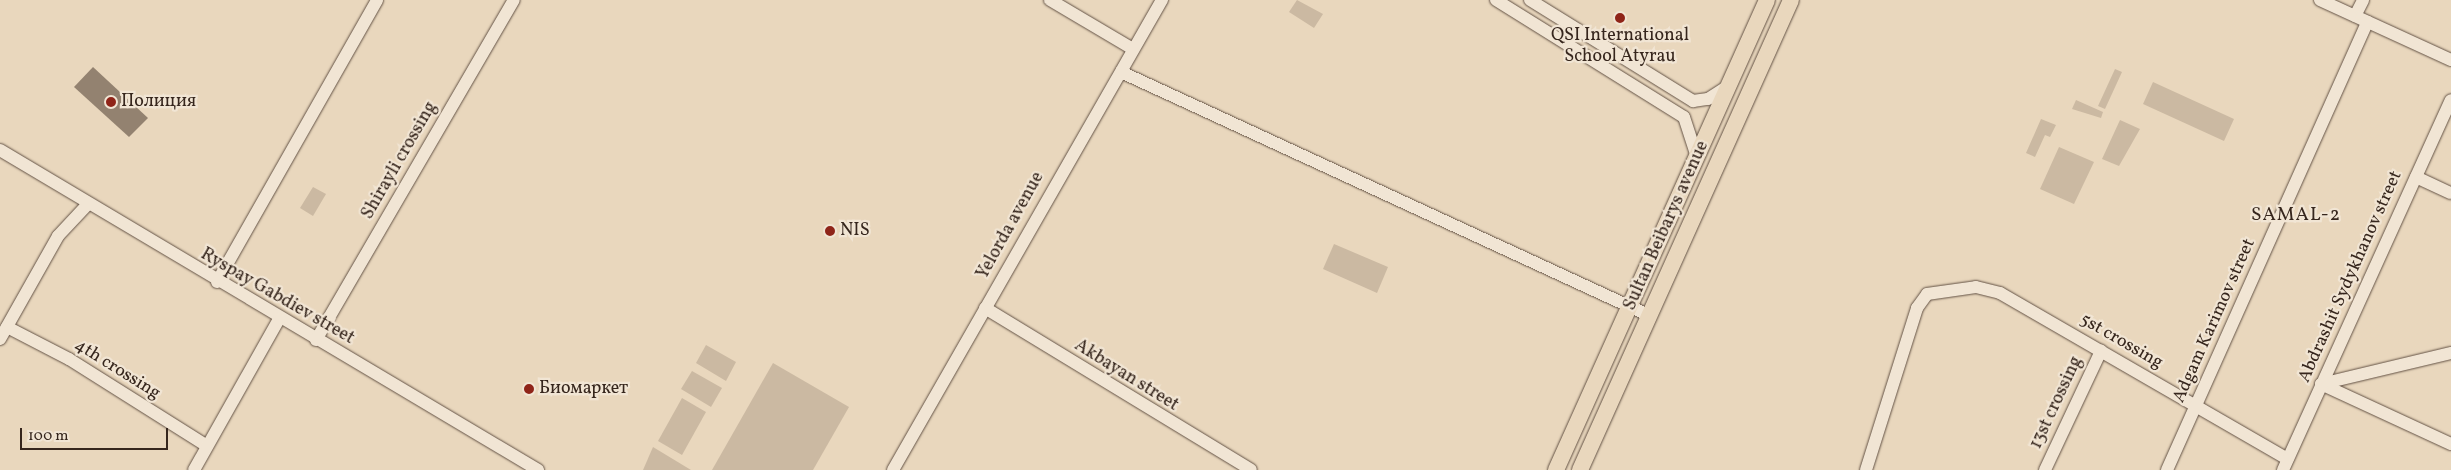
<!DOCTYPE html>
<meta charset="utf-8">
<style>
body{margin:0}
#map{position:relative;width:2451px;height:470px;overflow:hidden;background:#e9d7bd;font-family:Vollkorn,serif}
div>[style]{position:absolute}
.green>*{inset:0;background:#cbb9a2}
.building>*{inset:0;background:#938270}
.roads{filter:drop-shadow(0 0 1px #635245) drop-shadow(0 0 1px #635245)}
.minor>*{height:12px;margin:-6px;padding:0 6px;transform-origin:6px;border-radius:6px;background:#f1e5d4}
.major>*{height:16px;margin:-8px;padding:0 8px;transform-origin:8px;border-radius:8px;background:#e9d7bd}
.dots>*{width:14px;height:14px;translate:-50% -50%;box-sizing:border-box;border:2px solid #f1e5d4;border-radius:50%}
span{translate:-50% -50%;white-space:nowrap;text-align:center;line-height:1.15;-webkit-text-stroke:4.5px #f1e5d4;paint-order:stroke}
.poi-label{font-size:18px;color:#36261d}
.left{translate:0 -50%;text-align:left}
.street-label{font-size:18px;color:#36261d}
.neighbourhood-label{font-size:19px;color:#36261d;letter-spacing:1px}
.scale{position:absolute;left:20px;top:428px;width:148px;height:22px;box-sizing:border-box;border:2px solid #36261d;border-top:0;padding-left:6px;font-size:15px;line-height:18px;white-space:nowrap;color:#36261d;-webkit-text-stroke:4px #f1e5d4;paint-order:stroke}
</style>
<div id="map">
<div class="green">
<i style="clip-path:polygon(1297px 0,1323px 14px,1314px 28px,1289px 12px)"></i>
<i style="clip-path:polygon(2115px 69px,2122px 72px,2105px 109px,2098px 106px)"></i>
<i style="clip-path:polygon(2153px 82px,2234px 119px,2224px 141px,2143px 104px)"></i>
<i style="clip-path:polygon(2076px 100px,2103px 112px,2101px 118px,2072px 109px)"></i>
<i style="clip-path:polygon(2041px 119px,2056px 125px,2050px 137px,2045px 135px,2035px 157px,2026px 153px)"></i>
<i style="clip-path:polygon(2120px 120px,2140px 129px,2119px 166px,2102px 159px)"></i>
<i style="clip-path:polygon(2059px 147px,2094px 162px,2074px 204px,2040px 189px)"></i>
<i style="clip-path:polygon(313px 187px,326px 194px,313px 216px,300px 208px)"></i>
<i style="clip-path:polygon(1334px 244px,1388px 267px,1377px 293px,1323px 269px)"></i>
<i style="clip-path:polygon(706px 345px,736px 362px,726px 381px,696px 363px)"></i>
<i style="clip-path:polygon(773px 363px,849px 407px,813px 470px,712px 470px)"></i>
<i style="clip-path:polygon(692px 371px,722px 388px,711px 407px,681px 389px)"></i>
<i style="clip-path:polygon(682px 398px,706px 412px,682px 455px,658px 441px)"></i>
<i style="clip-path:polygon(653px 447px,691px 470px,643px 470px)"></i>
</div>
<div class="building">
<i style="clip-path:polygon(93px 67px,148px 118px,129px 137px,74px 87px)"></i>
</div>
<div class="roads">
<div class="minor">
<i style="left:1050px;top:0;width:96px;rotate:30.6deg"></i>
<i style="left:1496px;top:0;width:221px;rotate:31.9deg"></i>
<i style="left:1684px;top:117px;width:39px;rotate:72deg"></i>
<i style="left:1530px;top:0;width:192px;rotate:31.8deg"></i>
<i style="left:1693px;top:101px;width:15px;rotate:-8deg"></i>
<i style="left:1708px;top:99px;width:24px;rotate:-33deg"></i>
<i style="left:2320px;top:0;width:144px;rotate:24.6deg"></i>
<i style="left:2355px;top:16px;width:18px;rotate:-63deg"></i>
<i style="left:1121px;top:72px;width:580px;rotate:24.75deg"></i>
<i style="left:0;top:150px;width:626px;rotate:30.74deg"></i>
<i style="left:2416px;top:177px;width:38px;rotate:25deg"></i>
<i style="left:217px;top:282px;width:324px;rotate:-60.4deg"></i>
<i style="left:985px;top:308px;width:311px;rotate:31.3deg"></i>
<i style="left:7px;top:327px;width:70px;rotate:27.3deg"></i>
<i style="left:69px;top:359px;width:163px;rotate:32.2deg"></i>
<i style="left:0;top:339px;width:118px;rotate:-60.6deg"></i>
<i style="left:58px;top:236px;width:42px;rotate:-46.9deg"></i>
<i style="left:316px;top:340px;width:393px;rotate:-59.8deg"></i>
<i style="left:2321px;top:384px;width:143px;rotate:24.8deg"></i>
<i style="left:2321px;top:384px;width:134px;rotate:-13.4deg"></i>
<i style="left:194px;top:470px;width:173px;rotate:-60.6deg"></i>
<i style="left:893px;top:470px;width:542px;rotate:-60.22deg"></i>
<i style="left:1866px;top:470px;width:170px;rotate:-72.5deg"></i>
<i style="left:1917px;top:308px;width:17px;rotate:-54deg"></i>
<i style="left:1927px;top:294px;width:49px;rotate:-8.1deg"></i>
<i style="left:1976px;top:287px;width:25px;rotate:14deg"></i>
<i style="left:2000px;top:293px;width:332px;rotate:30deg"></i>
<i style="left:2045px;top:470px;width:132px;rotate:-64.8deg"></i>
<i style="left:2167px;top:470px;width:491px;rotate:-65.9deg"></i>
<i style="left:2283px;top:470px;width:406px;rotate:-65.6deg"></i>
</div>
<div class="major">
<i style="left:1556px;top:470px;width:515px;rotate:-65.82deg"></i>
<i style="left:1580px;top:470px;width:515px;rotate:-65.82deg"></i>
</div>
</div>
<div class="dots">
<i style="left:1620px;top:18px;background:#8f2418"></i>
<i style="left:111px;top:102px;background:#8f2418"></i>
<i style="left:830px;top:231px;background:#8f2418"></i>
<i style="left:529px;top:389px;background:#8f2418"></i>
</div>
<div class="poi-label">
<span style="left:1620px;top:47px">QSI International<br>School Atyrau</span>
<span class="left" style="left:121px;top:102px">Полиция</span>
<span class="left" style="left:840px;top:231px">NIS</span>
<span class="left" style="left:539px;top:389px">Биомаркет</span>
</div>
<div class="street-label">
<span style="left:400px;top:161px;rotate:-60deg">Shirayli crossing</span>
<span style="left:1011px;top:226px;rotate:-61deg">Yelorda avenue</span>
<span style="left:1667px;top:226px;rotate:-66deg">Sultan Beibarys avenue</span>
<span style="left:2351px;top:277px;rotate:-66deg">Abdrashit Sydykhanov street</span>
<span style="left:277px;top:297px;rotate:30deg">Ryspay Gabdiev street</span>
<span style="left:2215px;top:321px;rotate:-66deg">Adgam Karimov street</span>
<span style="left:2121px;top:342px;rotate:30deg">5st crossing</span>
<span style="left:117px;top:370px;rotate:32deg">4th crossing</span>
<span style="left:1126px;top:376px;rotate:32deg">Akbayan street</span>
<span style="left:2057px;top:403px;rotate:-65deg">13st crossing</span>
</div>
<div class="neighbourhood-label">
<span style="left:2296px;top:216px">SAMAL-2</span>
</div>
<div class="scale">100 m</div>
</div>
